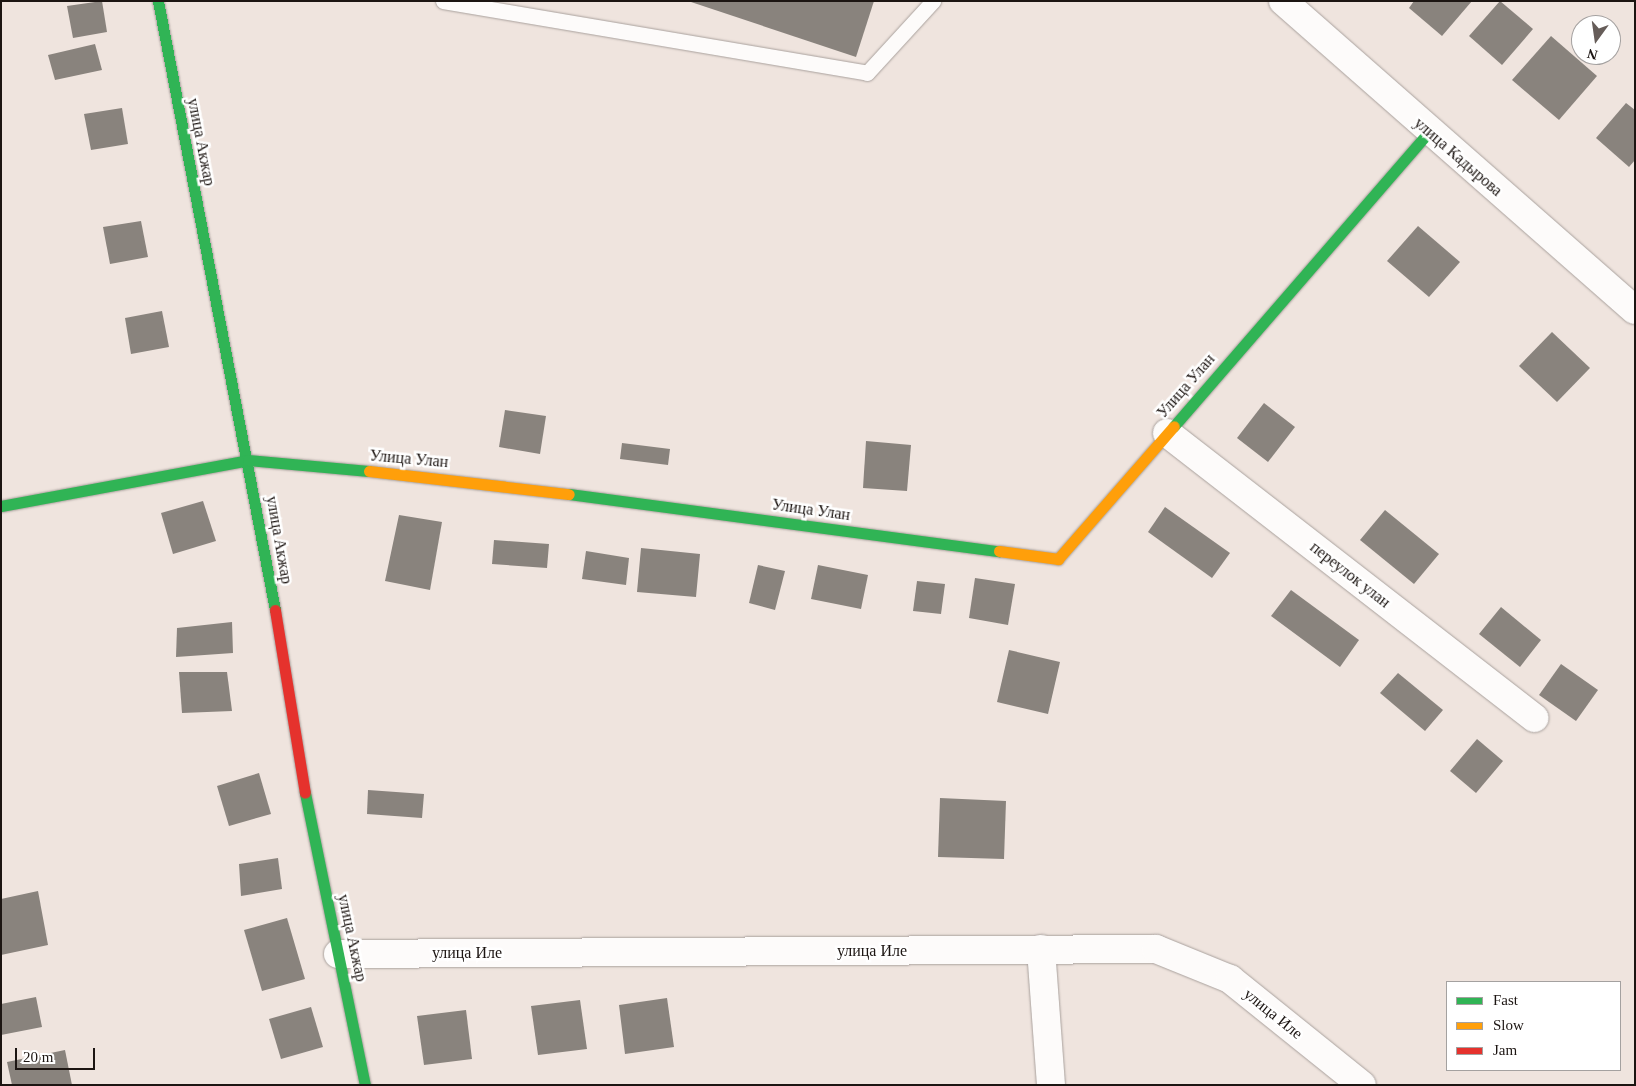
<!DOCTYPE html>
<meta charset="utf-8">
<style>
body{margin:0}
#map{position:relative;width:1636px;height:1086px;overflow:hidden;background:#efe4de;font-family:Georgia,serif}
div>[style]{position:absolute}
.building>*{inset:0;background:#89837d}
.roads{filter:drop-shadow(0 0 1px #a9a19d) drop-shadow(0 0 1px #a9a19d)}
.lane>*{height:15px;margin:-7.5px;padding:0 7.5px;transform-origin:7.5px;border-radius:7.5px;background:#fdfbfa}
.street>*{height:28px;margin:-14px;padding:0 14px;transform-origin:14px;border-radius:14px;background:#fdfbfa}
.fast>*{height:11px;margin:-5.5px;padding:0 5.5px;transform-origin:5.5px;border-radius:5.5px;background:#30b455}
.slow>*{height:11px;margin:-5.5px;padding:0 5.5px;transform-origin:5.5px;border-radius:5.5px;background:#ff9f0a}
.jam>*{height:11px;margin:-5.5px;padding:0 5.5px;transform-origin:5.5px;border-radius:5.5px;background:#e5322d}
span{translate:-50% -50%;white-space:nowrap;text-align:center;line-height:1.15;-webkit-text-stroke:5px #fff;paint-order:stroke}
.street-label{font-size:16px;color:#1c1512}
.frame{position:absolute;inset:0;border:2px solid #1c1512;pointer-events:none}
.legend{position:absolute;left:1446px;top:981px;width:175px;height:90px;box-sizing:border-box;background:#fff;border:1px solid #a4a1a0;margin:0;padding:6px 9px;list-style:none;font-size:15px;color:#1c1512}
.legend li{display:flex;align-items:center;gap:10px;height:25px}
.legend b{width:25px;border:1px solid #a4a1a0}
.north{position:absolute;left:1571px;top:15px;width:50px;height:50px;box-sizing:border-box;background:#fff;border:1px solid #a4a1a0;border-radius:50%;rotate:194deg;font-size:14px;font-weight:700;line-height:20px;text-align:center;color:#1c1512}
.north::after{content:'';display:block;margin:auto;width:18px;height:22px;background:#665d59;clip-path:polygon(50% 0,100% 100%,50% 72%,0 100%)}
.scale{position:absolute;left:15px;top:1048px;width:80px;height:22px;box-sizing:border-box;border:2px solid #1c1512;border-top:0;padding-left:6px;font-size:15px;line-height:18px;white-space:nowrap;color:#1c1512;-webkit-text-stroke:4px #fff;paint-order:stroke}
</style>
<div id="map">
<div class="building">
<i style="clip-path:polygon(102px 1px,107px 32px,73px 38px,67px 6px)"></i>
<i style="clip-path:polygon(688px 1px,874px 1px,856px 57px)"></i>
<i style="clip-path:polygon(1414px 1px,1472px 1px,1442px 36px,1409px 8px)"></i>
<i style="clip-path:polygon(1500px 1px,1533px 29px,1502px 65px,1469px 36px)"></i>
<i style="clip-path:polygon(1551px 36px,1597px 76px,1559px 120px,1512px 80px)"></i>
<i style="clip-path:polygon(95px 44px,102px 70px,55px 80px,48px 55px)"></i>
<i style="clip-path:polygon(1626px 103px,1635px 110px,1635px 160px,1629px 167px,1596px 138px)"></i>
<i style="clip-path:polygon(122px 108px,128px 144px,91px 150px,84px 114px)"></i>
<i style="clip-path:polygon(141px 221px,148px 257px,110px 264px,103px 227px)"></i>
<i style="clip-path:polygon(1418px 226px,1460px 262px,1429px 297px,1387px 261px)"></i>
<i style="clip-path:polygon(162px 311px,169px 347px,131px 354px,125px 318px)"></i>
<i style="clip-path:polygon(1552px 332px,1590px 368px,1557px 402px,1519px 366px)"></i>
<i style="clip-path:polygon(1264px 403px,1295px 427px,1268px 462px,1237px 438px)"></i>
<i style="clip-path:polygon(505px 410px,546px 416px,540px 454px,499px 447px)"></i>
<i style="clip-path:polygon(866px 441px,911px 445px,907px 491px,863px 488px)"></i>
<i style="clip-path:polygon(622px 443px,670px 449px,668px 465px,620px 459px)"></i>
<i style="clip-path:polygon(203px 501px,216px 541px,173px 554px,161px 513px)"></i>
<i style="clip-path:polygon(1165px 507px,1230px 553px,1212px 578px,1148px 532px)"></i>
<i style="clip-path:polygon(1385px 510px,1439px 554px,1414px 584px,1360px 540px)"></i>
<i style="clip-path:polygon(399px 515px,442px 522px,430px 590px,385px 581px)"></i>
<i style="clip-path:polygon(494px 540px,549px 544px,547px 568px,492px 564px)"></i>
<i style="clip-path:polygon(641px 548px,700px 554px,696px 597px,637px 592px)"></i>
<i style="clip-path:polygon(586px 551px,629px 558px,626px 585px,582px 579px)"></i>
<i style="clip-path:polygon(758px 565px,785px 571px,775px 610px,749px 603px)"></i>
<i style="clip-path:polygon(818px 565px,868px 575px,861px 609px,811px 599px)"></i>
<i style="clip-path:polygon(975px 578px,1015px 584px,1008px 625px,969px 618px)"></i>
<i style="clip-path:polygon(917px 581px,945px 584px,941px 614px,913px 611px)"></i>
<i style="clip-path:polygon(1291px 590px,1359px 640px,1340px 667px,1271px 616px)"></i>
<i style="clip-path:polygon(1501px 607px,1541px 640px,1520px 667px,1479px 634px)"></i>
<i style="clip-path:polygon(232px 622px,233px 653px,176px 657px,177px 628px)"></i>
<i style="clip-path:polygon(1009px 650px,1060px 662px,1048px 714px,997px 702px)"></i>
<i style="clip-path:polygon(1561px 664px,1598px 690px,1576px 721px,1539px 695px)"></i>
<i style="clip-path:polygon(179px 672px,227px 672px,232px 711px,182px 713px)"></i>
<i style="clip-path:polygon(1398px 673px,1443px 710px,1425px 731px,1380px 693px)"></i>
<i style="clip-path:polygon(1477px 739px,1503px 761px,1476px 793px,1450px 771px)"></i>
<i style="clip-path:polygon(259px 773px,271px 814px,229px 826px,217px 786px)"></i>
<i style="clip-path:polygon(368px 790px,424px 794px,422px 818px,367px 814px)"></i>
<i style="clip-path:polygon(940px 798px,1006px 801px,1004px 859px,938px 857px)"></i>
<i style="clip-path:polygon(278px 858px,282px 889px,241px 896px,239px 864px)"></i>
<i style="clip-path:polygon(38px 891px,48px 945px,1px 955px,1px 899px)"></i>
<i style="clip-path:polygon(287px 918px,305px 979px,262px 991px,244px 930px)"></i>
<i style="clip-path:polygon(36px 997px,42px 1027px,1px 1035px,1px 1004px)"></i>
<i style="clip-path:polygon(667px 998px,674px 1047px,625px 1054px,619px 1005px)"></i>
<i style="clip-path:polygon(580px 1000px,587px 1049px,538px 1055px,531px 1006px)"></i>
<i style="clip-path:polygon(311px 1007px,323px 1047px,281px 1059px,269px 1019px)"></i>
<i style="clip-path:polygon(466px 1010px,472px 1059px,424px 1065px,417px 1016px)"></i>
<i style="clip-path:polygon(65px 1050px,72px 1085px,12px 1085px,7px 1062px)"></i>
</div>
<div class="roads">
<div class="lane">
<i style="left:443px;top:1px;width:430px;rotate:9.6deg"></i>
<i style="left:867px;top:73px;width:98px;rotate:-47.5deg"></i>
</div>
<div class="street">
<i style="left:1283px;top:1px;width:468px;rotate:41.3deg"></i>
<i style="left:1167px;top:433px;width:465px;rotate:37.8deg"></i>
<i style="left:1041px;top:949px;width:136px;rotate:85.8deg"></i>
<i style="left:338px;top:954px;width:818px;rotate:-0.35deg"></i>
<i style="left:1156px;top:949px;width:80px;rotate:22.1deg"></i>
<i style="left:1230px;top:979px;width:169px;rotate:38.8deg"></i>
</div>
<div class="fast">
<i style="left:158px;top:1px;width:620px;rotate:79.12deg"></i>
<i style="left:1174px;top:426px;width:389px;rotate:-49.1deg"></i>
<i style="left:569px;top:494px;width:434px;rotate:7.6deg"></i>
<i style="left:1px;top:506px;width:251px;rotate:-10.5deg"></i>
<i style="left:248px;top:460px;width:121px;rotate:5.2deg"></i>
<i style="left:305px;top:793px;width:298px;rotate:78.4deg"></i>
</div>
<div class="slow">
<i style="left:369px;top:471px;width:201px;rotate:6.6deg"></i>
<i style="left:999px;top:551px;width:60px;rotate:7.7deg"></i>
<i style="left:1058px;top:559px;width:176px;rotate:-48.9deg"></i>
</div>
<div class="jam">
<i style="left:275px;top:610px;width:185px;rotate:80.7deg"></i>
</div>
</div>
<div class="street-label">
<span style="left:201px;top:142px;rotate:79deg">улица Акжар</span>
<span style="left:1458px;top:157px;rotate:41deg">улица Кадырова</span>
<span style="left:1186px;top:386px;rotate:-49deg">Улица Улан</span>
<span style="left:409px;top:459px;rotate:5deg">Улица Улан</span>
<span style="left:811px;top:510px;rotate:8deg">Улица Улан</span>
<span style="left:279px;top:540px;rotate:80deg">улица Акжар</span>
<span style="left:1350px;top:575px;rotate:38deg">переулок улан</span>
<span style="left:352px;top:938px;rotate:78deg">улица Акжар</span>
<span style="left:872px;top:951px">улица Иле</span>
<span style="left:467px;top:953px">улица Иле</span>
<span style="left:1273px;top:1014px;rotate:39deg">улица Иле</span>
</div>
<div class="frame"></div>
<ul class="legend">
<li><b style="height:6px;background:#30b455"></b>Fast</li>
<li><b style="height:6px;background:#ff9f0a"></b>Slow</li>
<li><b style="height:6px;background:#e5322d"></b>Jam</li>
</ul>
<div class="north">N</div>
<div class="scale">20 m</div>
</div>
